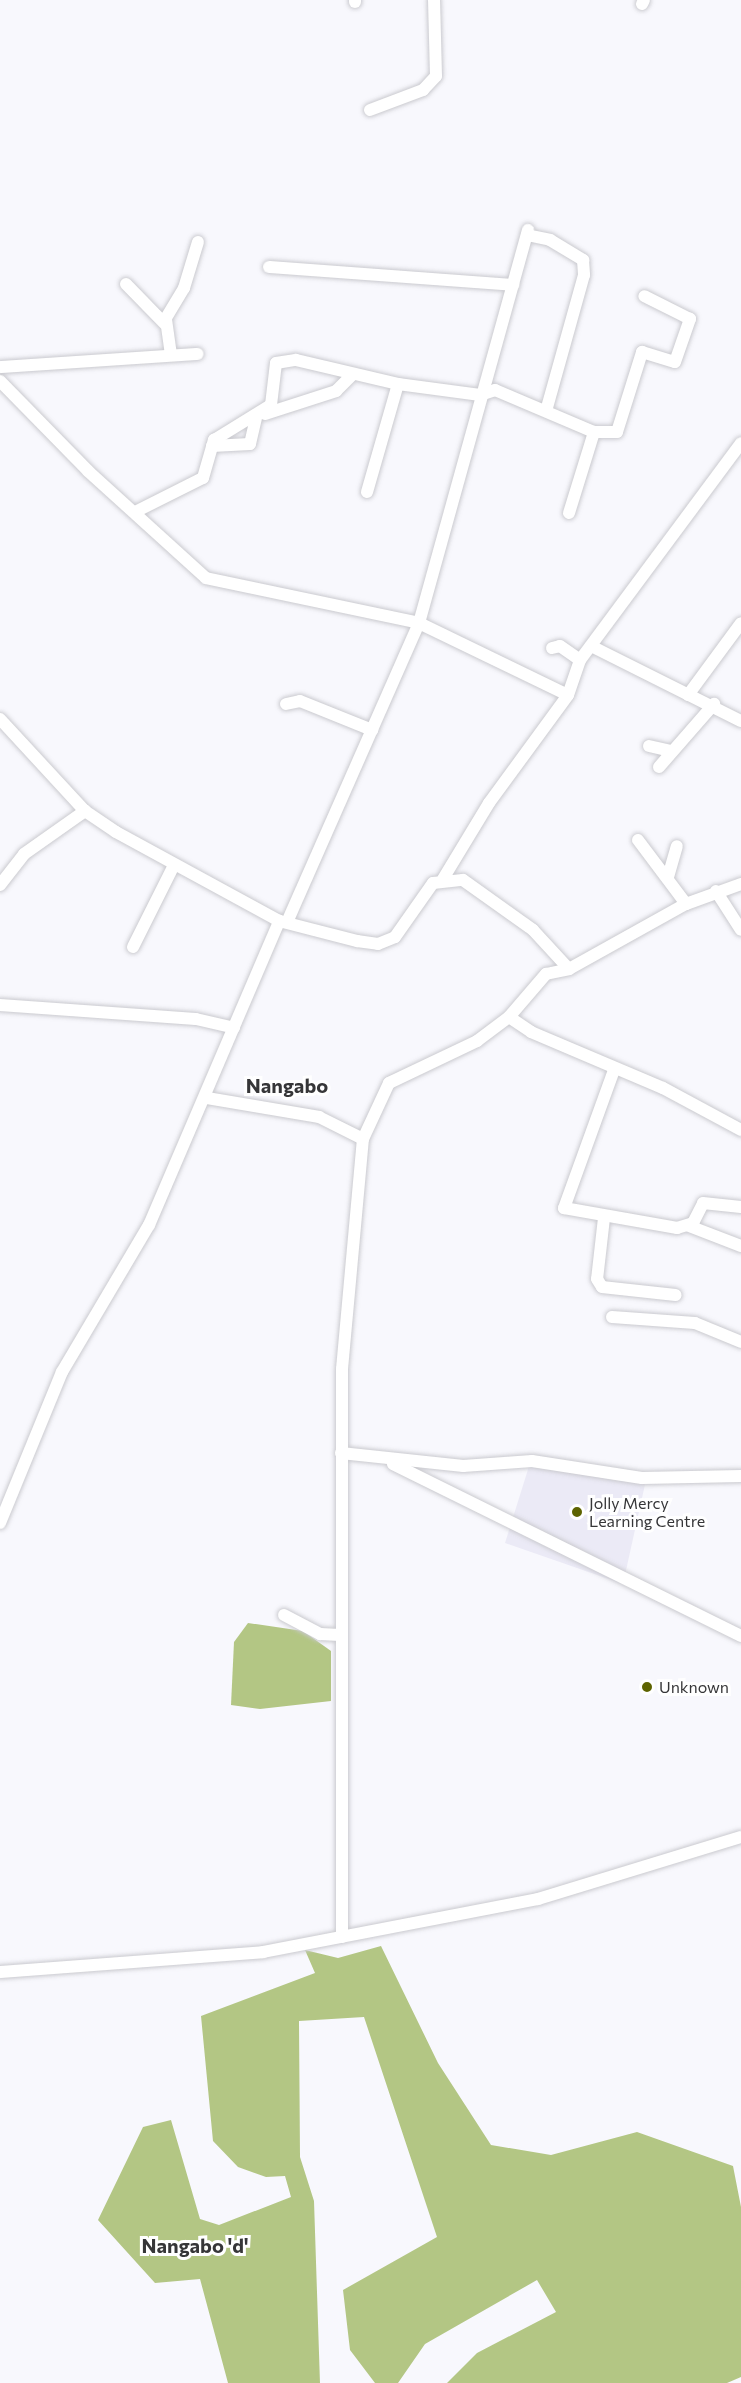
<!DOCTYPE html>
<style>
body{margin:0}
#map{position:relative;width:741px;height:2383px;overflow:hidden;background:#f8f8fd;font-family:Commissioner,sans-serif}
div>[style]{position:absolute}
.built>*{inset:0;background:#ebeaf6}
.forest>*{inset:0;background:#b3c684}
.roads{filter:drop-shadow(0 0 2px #cacacf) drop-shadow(0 0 2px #cacacf)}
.minor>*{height:12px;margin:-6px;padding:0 6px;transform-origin:6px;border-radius:6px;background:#fff}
.dots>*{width:16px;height:16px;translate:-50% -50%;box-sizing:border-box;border:3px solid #fff;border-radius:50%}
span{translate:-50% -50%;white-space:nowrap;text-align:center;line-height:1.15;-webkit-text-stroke:6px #fff;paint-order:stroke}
.poi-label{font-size:16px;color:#363638}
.left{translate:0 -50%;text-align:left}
.quarter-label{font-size:20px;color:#363638;font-weight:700}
</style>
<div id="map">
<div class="built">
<i style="clip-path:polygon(530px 1463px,646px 1480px,623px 1584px,505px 1543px)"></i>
</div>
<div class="forest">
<i style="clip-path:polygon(248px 1623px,303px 1631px,331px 1651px,331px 1701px,260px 1709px,231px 1705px,234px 1642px)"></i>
<i style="clip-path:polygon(381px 1946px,438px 2063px,491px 2145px,551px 2155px,637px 2132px,733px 2166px,741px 2207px,741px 2377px,727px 2383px,447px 2383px,477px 2353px,556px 2312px,537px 2280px,425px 2344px,398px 2383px,375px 2383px,350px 2350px,343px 2290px,437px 2237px,364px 2017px,299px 2021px,300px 2157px,314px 2201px,320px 2383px,228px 2383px,200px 2279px,155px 2283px,98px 2220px,143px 2127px,171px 2120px,200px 2219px,219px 2225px,291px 2197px,285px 2176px,266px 2177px,238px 2167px,213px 2141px,201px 2016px,315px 1973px,305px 1950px,338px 1958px)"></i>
</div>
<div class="roads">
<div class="minor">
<i style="left:355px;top:0;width:2px;rotate:90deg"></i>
<i style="left:642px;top:4px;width:4px;rotate:-63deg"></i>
<i style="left:370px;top:110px;width:57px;rotate:-20.7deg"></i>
<i style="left:423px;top:90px;width:19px;rotate:-47deg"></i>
<i style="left:436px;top:76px;width:76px;rotate:-91.5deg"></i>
<i style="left:527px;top:235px;width:24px;rotate:12deg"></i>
<i style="left:550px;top:240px;width:39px;rotate:31deg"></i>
<i style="left:583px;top:260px;width:15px;rotate:86deg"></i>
<i style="left:584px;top:275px;width:141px;rotate:105.6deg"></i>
<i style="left:269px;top:267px;width:245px;rotate:4.2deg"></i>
<i style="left:126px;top:284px;width:56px;rotate:45.7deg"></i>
<i style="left:171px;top:355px;width:37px;rotate:-98deg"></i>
<i style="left:166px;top:318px;width:35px;rotate:-59deg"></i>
<i style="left:184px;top:288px;width:48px;rotate:-73.1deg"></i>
<i style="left:0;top:367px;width:198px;rotate:-3.8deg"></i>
<i style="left:0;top:381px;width:126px;rotate:45.6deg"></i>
<i style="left:88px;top:471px;width:159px;rotate:42.2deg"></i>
<i style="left:206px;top:578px;width:218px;rotate:11.9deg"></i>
<i style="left:419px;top:623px;width:165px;rotate:25.8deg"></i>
<i style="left:265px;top:414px;width:75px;rotate:-17.9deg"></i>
<i style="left:336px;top:391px;width:23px;rotate:-45deg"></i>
<i style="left:212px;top:446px;width:38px;rotate:-3deg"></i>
<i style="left:250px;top:444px;width:27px;rotate:-77deg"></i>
<i style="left:367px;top:492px;width:112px;rotate:-74deg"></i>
<i style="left:398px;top:384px;width:83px;rotate:7.6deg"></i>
<i style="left:480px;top:395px;width:16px;rotate:-18deg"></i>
<i style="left:495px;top:390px;width:108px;rotate:23deg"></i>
<i style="left:594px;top:432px;width:23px"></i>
<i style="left:617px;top:432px;width:84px;rotate:-72.6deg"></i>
<i style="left:642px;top:352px;width:34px;rotate:17deg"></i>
<i style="left:675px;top:362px;width:46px;rotate:-70.8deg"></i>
<i style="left:690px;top:319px;width:51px;rotate:-153.4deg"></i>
<i style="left:135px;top:512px;width:76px;rotate:-26.6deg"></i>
<i style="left:203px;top:478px;width:40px;rotate:-74deg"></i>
<i style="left:214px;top:440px;width:67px;rotate:-31.6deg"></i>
<i style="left:271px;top:405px;width:42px;rotate:-83.2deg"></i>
<i style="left:276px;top:363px;width:20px;rotate:-9deg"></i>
<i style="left:296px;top:360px;width:105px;rotate:13.2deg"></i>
<i style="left:569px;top:513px;width:85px;rotate:-72.8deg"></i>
<i style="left:593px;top:647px;width:165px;rotate:26.6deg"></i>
<i style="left:552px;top:648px;width:8px;rotate:-14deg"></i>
<i style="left:560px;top:646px;width:24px;rotate:35deg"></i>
<i style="left:688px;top:695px;width:89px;rotate:-53.6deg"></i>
<i style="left:286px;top:704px;width:14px;rotate:-12deg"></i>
<i style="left:300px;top:701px;width:78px;rotate:21.9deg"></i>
<i style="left:0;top:719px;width:125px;rotate:47.3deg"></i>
<i style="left:85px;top:811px;width:37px;rotate:34deg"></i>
<i style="left:116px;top:832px;width:186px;rotate:28.6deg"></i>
<i style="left:279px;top:921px;width:81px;rotate:14.4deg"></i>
<i style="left:357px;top:941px;width:21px;rotate:8deg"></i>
<i style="left:378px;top:944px;width:18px;rotate:-22deg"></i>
<i style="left:395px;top:937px;width:66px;rotate:-54.9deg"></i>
<i style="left:433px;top:883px;width:30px;rotate:-6deg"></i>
<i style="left:463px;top:880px;width:86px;rotate:35.5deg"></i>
<i style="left:533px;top:930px;width:53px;rotate:47.3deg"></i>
<i style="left:569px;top:969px;width:134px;rotate:-29.1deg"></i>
<i style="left:686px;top:904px;width:59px;rotate:-20deg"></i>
<i style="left:649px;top:746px;width:23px;rotate:13deg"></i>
<i style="left:659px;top:767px;width:84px;rotate:-48.9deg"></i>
<i style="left:638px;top:840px;width:80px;rotate:53.1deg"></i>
<i style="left:668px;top:877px;width:32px;rotate:-74deg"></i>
<i style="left:443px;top:879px;width:89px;rotate:-58.8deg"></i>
<i style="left:489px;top:803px;width:134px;rotate:-53.8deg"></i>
<i style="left:568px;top:695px;width:37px;rotate:-71deg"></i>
<i style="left:580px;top:660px;width:270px;rotate:-53.4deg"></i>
<i style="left:0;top:885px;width:39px;rotate:-52deg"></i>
<i style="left:24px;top:854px;width:75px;rotate:-35.2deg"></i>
<i style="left:716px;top:891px;width:46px;rotate:57.3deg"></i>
<i style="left:288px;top:920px;width:325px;rotate:-66.2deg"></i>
<i style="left:419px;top:623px;width:408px;rotate:-74.5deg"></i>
<i style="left:133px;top:947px;width:89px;rotate:-63.4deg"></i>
<i style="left:0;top:1005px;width:196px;rotate:4.1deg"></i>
<i style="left:196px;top:1019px;width:39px;rotate:13deg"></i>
<i style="left:509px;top:1017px;width:27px;rotate:34deg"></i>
<i style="left:531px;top:1032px;width:143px;rotate:23deg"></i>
<i style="left:663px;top:1088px;width:89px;rotate:28.3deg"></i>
<i style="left:614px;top:1070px;width:147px;rotate:109.9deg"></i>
<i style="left:564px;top:1208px;width:115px;rotate:10deg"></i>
<i style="left:677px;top:1228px;width:17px;rotate:-17deg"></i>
<i style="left:693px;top:1223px;width:22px;rotate:-63deg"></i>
<i style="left:703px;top:1203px;width:38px;rotate:6deg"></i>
<i style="left:207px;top:1098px;width:114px;rotate:9.6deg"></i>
<i style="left:319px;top:1117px;width:49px;rotate:26.6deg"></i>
<i style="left:604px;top:1218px;width:61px;rotate:96.5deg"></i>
<i style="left:597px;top:1279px;width:9px;rotate:58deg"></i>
<i style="left:602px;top:1287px;width:74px;rotate:6.2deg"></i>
<i style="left:689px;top:1226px;width:56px;rotate:21deg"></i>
<i style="left:612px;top:1317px;width:83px;rotate:4.1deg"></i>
<i style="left:695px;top:1323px;width:50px;rotate:22.4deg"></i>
<i style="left:341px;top:1453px;width:123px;rotate:6.1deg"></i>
<i style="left:463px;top:1466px;width:69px;rotate:-4.1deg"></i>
<i style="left:532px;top:1461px;width:111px;rotate:8.8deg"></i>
<i style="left:642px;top:1478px;width:99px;rotate:-1.2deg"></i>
<i style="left:393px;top:1464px;width:388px;rotate:26.3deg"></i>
<i style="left:0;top:1523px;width:163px;rotate:-67.7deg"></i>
<i style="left:62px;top:1372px;width:171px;rotate:-59.4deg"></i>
<i style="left:149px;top:1225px;width:331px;rotate:-66.8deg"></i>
<i style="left:284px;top:1615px;width:41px;rotate:27.8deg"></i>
<i style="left:320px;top:1634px;width:20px;rotate:3deg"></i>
<i style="left:342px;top:1937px;width:568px;rotate:-90deg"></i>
<i style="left:342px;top:1369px;width:231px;rotate:-84.8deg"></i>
<i style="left:363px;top:1139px;width:62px;rotate:-65.1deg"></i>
<i style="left:389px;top:1083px;width:98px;rotate:-25.5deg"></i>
<i style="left:477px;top:1041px;width:40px;rotate:-37deg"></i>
<i style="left:509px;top:1017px;width:57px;rotate:-49.3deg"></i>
<i style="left:546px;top:974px;width:24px;rotate:-12deg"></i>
<i style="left:0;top:1972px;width:264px;rotate:-4.3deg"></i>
<i style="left:263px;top:1952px;width:280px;rotate:-10.9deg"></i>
<i style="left:538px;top:1899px;width:212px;rotate:-17deg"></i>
</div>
</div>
<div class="dots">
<i style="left:577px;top:1512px;background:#5d6300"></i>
<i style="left:647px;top:1687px;background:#5d6300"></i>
</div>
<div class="poi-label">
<span class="left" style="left:589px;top:1512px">Jolly Mercy<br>Learning Centre</span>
<span class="left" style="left:659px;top:1687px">Unknown</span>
</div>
<div class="quarter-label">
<span style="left:287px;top:1085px">Nangabo</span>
<span style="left:195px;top:2245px">Nangabo 'd'</span>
</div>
</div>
